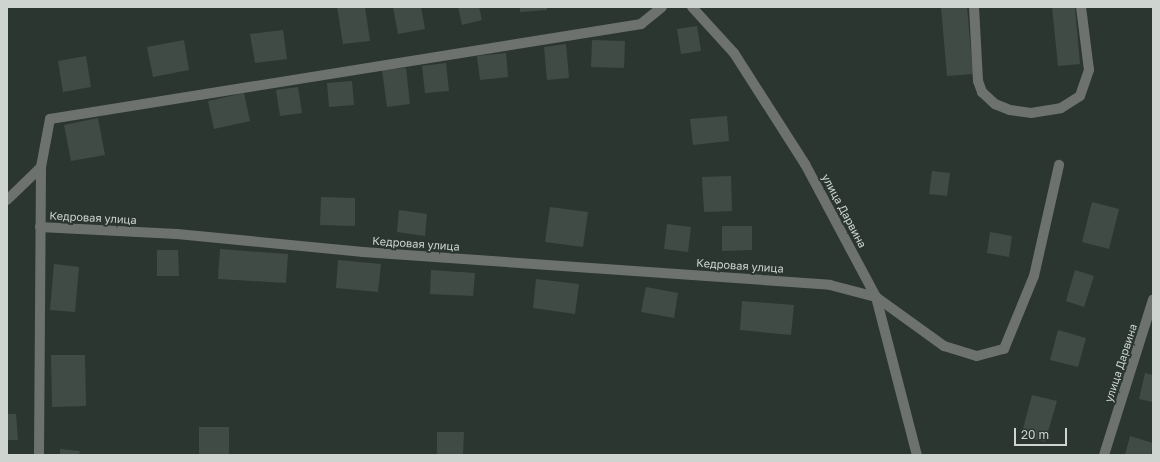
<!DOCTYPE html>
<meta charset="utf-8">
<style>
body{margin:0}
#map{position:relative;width:1160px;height:462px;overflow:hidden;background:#2b3631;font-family:"Golos Text",sans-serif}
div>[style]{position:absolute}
.building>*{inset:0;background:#414b46}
.minor>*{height:10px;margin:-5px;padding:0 5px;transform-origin:5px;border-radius:5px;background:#6d726f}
span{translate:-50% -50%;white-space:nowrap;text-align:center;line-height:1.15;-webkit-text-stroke:4px #2b3631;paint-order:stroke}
.street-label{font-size:11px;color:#ced5d1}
.frame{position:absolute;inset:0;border:8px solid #ced5d1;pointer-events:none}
.scale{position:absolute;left:1014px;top:428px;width:53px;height:18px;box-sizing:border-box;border:2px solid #ced5d1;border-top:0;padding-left:5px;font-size:12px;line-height:14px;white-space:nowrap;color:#ced5d1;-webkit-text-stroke:3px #2b3631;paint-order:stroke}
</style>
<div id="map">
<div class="building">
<i style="clip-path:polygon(337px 7px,365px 7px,370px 41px,343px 44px)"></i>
<i style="clip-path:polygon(393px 7px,421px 7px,425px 29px,398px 34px)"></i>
<i style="clip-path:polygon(458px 7px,479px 7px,482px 20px,462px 25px)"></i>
<i style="clip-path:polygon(520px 7px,547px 7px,547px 10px,520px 12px)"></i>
<i style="clip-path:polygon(941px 7px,967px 7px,973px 74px,947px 76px)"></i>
<i style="clip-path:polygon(1052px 7px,1075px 7px,1080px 64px,1058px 66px)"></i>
<i style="clip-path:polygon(697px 26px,701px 51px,681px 54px,677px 29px)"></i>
<i style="clip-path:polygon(283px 30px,287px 59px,255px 63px,250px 34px)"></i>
<i style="clip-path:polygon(184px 40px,189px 70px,153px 77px,147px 47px)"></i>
<i style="clip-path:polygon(592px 40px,625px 41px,624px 68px,591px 67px)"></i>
<i style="clip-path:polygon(566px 44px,569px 78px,547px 80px,544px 47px)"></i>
<i style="clip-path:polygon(506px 53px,508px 77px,480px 80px,477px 56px)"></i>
<i style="clip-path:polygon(86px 56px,91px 87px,63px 92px,58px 61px)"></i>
<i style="clip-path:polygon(446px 63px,449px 91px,425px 93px,422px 66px)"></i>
<i style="clip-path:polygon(406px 68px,410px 104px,387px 107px,382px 70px)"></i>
<i style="clip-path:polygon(352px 81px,354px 105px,329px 107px,327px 83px)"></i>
<i style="clip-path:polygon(298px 87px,302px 113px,280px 116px,276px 90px)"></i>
<i style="clip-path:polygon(244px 93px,250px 121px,214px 129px,208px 101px)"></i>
<i style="clip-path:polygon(727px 116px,729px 141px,693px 145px,690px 119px)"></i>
<i style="clip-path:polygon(98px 118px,105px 155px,71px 161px,64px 125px)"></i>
<i style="clip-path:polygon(932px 171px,950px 173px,947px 196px,929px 194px)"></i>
<i style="clip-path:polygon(731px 176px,732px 211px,704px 212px,702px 177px)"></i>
<i style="clip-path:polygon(321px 197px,355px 198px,355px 226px,320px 225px)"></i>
<i style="clip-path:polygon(1092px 202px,1119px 209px,1109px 249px,1082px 242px)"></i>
<i style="clip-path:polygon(550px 207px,588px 212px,583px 247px,545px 242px)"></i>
<i style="clip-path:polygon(399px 210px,427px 214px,425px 236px,397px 232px)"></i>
<i style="clip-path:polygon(667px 224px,691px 227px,688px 252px,664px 249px)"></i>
<i style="clip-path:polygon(722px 226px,752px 226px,752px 250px,722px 251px)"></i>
<i style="clip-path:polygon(990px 232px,1012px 236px,1009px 257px,987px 253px)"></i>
<i style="clip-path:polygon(220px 249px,288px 254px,286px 283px,218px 279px)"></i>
<i style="clip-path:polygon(157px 250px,178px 250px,179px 276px,157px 276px)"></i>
<i style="clip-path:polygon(338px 260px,381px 264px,378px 292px,336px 288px)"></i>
<i style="clip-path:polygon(54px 264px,79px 267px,75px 312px,50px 310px)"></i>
<i style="clip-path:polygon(431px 270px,475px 273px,473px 296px,430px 294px)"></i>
<i style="clip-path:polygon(1075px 270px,1094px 276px,1084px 307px,1066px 301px)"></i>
<i style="clip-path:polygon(536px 279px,579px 284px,575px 314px,533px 308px)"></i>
<i style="clip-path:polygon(646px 287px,678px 293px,674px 318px,641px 312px)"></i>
<i style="clip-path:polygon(742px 301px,794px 305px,791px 335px,740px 330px)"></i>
<i style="clip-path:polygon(1058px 330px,1086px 338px,1078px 367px,1050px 360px)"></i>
<i style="clip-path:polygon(51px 355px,85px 355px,86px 406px,52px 407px)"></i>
<i style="clip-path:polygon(1145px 373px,1153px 375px,1153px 402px,1139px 399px)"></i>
<i style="clip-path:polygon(1032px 395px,1057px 401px,1045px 442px,1021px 436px)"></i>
<i style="clip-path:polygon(7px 414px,16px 414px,18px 440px,7px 440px)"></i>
<i style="clip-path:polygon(199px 427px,229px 427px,229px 455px,199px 455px)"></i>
<i style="clip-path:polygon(437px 432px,464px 432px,463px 455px,437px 455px)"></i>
<i style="clip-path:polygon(1130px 436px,1153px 443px,1151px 455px,1125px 455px)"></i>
<i style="clip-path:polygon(60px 449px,80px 451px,79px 455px,60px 455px)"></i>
</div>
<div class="minor">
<i style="left:692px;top:7px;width:62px;rotate:47.6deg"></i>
<i style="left:734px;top:53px;width:132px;rotate:57.4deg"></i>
<i style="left:805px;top:164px;width:151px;rotate:61.9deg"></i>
<i style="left:876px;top:297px;width:163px;rotate:75.5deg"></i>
<i style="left:974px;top:7px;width:74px;rotate:86.9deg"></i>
<i style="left:978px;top:81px;width:12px;rotate:70deg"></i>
<i style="left:982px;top:92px;width:18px;rotate:43deg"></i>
<i style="left:995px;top:104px;width:16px;rotate:22deg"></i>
<i style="left:1010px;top:110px;width:21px;rotate:8deg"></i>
<i style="left:1031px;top:113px;width:30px;rotate:-9deg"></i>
<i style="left:1061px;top:108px;width:22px;rotate:-32deg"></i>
<i style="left:1080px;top:96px;width:28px;rotate:-71deg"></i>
<i style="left:1089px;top:70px;width:64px;rotate:-97.2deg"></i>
<i style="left:7px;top:200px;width:47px;rotate:-44.1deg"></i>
<i style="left:40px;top:227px;width:137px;rotate:2.9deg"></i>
<i style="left:177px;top:234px;width:187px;rotate:5.5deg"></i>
<i style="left:363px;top:252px;width:468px;rotate:4deg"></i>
<i style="left:830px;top:285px;width:48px;rotate:14.6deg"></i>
<i style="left:876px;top:297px;width:84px;rotate:35.8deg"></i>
<i style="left:944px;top:346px;width:34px;rotate:17deg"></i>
<i style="left:977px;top:356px;width:28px;rotate:-15deg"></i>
<i style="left:1004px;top:349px;width:79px;rotate:-67.7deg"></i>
<i style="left:1034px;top:276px;width:114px;rotate:-77.3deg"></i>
<i style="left:39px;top:455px;width:288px;rotate:-89.6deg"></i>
<i style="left:41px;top:167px;width:49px;rotate:-79.4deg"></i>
<i style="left:50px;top:119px;width:599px;rotate:-9.13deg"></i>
<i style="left:641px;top:24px;width:27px;rotate:-39deg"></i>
<i style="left:1104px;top:455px;width:163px;rotate:-72.5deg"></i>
</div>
<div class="street-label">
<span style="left:844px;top:211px;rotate:62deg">улица Дарвина</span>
<span style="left:93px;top:218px;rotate:3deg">Кедровая улица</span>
<span style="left:416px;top:244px;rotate:4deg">Кедровая улица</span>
<span style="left:740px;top:266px;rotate:4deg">Кедровая улица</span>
<span style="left:1121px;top:363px;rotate:-72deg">улица Дарвина</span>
</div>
<div class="frame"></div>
<div class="scale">20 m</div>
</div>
